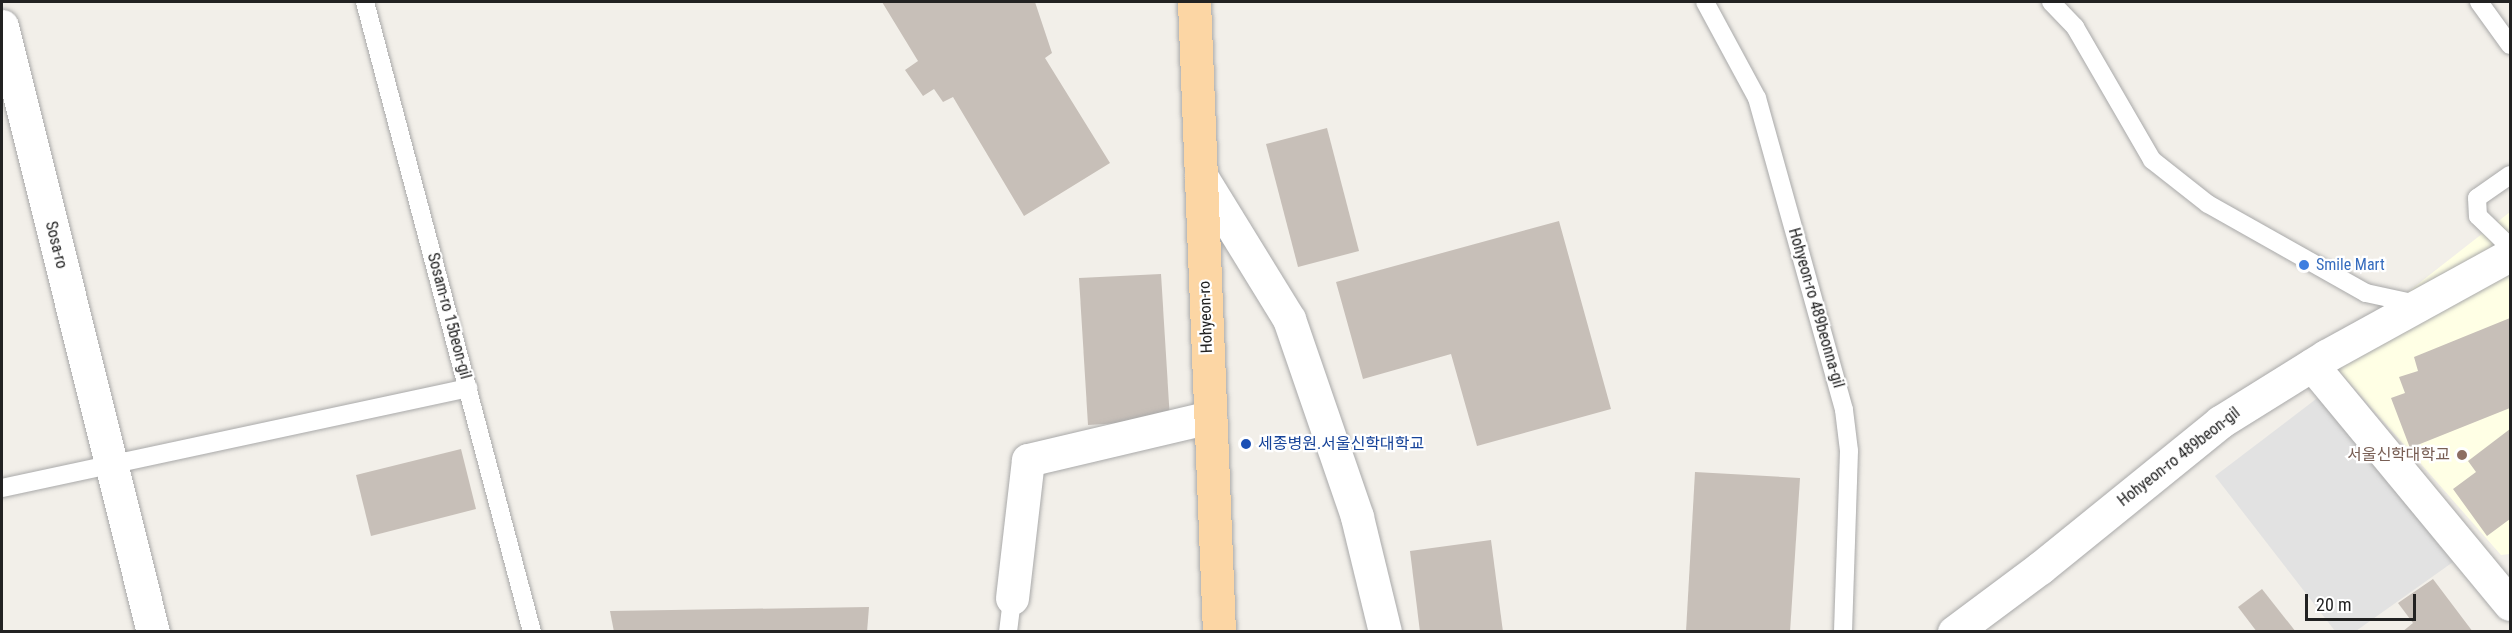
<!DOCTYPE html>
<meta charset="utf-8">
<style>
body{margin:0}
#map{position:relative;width:2512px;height:633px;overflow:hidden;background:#f2efe9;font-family:"Roboto Condensed","Noto Sans KR",sans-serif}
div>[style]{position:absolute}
.education>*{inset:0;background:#ffffe5}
.parking>*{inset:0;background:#e2e2e2}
.building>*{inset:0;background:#c7bfb8}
.roads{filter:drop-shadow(0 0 2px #a9a9a9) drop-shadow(0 0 2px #a9a9a9)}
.service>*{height:18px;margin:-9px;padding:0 9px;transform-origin:9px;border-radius:9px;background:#fff}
.minor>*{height:33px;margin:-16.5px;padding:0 16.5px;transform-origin:16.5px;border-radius:16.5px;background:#fff}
.tertiary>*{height:33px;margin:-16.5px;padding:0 16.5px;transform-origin:16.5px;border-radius:16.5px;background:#fff}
.primary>*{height:33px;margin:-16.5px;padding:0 16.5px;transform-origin:16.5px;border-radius:16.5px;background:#fcd6a4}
.dots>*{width:16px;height:16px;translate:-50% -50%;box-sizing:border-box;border:3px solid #fff;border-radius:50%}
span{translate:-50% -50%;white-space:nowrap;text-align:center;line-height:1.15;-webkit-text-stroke:4.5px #fff;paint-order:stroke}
.street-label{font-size:16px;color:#222}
.shop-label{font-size:16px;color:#366cbe}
.left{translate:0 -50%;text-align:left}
.transit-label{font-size:16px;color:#164399}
.education-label{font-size:16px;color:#785e54}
.right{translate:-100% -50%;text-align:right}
.frame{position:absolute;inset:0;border:3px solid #222;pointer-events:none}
.scale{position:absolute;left:2305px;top:594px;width:111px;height:27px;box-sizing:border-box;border:3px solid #222;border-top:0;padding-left:8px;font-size:18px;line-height:21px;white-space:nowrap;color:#222;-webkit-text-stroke:4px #fff;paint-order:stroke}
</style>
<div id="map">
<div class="education">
<i style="clip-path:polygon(2510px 212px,2510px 554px,2501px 555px,2326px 356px)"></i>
</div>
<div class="parking">
<i style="clip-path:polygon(2320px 396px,2453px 562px,2356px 631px,2335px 631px,2215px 476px)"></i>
</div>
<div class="building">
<i style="clip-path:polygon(882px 2px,1035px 2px,1052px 53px,1045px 58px,1110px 163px,1024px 216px,953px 97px,943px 102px,934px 89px,923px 96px,905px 70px,918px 61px)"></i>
<i style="clip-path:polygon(1327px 128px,1359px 251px,1298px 267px,1266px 144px)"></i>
<i style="clip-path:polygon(1559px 221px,1611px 409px,1477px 446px,1451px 354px,1363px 379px,1336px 282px)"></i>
<i style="clip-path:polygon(1161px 274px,1170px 420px,1088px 425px,1079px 278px)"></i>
<i style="clip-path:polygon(2510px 318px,2510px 408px,2410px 448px,2391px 398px,2405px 393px,2399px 377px,2418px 371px,2414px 357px)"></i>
<i style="clip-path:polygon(2510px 429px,2510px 519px,2487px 536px,2453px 489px,2476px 472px,2468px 461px)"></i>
<i style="clip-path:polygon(461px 449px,476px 509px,371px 536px,356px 475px)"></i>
<i style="clip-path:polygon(1695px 472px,1800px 478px,1790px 632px,1686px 632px)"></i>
<i style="clip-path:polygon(1491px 540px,1503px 632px,1420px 632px,1410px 551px)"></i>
<i style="clip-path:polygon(2433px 579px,2473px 632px,2402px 632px,2413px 623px,2398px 603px)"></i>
<i style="clip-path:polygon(2262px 589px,2296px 632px,2257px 632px,2238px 607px)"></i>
<i style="clip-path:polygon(869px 607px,867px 632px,614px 632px,610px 611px)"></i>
</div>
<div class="roads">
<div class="service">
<i style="left:365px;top:2px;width:652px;rotate:75.15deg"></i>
<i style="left:1705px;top:2px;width:109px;rotate:61.6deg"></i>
<i style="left:1757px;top:98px;width:324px;rotate:74.4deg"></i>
<i style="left:1844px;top:410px;width:41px;rotate:83deg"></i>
<i style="left:1849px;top:451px;width:181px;rotate:91.9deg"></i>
<i style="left:2051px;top:2px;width:35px;rotate:46deg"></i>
<i style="left:2075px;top:27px;width:154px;rotate:59.9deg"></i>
<i style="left:2152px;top:160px;width:71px;rotate:38.2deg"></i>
<i style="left:2208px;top:204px;width:181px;rotate:29.4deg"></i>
<i style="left:2366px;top:293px;width:52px;rotate:12.2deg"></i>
<i style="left:2479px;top:2px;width:53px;rotate:54.2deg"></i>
<i style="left:2510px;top:175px;width:40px;rotate:145.1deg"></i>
<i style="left:2477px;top:198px;width:18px;rotate:87deg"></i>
<i style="left:2478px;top:216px;width:45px;rotate:44.1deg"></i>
<i style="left:2px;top:488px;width:477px;rotate:-12.1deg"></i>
<i style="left:1008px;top:632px;width:34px;rotate:-83deg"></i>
</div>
<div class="minor">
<i style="left:2312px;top:365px;width:310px;rotate:50.4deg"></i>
<i style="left:1012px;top:598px;width:139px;rotate:-83.4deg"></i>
<i style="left:1028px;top:460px;width:187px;rotate:-13.3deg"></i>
<i style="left:1954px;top:632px;width:107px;rotate:-36.7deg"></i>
<i style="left:2040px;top:568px;width:232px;rotate:-39deg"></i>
<i style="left:2220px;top:422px;width:125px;rotate:-31.9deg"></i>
<i style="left:2326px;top:356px;width:210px;rotate:-28.8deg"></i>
</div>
<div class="tertiary">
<i style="left:2px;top:26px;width:625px;rotate:76.01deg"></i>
<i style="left:1201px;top:176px;width:168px;rotate:58.4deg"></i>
<i style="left:1289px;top:319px;width:209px;rotate:71deg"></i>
<i style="left:1357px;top:517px;width:118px;rotate:76.3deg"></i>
</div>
<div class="primary">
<i style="left:1194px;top:2px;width:630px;rotate:87.73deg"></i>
</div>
</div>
<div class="dots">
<i style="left:2304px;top:265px;background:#3f7fe0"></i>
<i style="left:1246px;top:444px;background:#1a4fb4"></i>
<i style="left:2462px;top:455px;background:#8d6e63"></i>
</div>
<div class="street-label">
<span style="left:56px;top:245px;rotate:76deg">Sosa-ro</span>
<span style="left:1816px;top:308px;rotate:74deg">Hohyeon-ro 489beonna-gil</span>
<span style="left:449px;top:316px;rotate:75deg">Sosam-ro 15beon-gil</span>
<span style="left:1206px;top:317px;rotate:-92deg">Hohyeon-ro</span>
<span style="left:2179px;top:457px;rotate:-38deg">Hohyeon-ro 489beon-gil</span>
</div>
<div class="shop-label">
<span class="left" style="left:2316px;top:265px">Smile Mart</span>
</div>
<div class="transit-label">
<span class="left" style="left:1258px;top:444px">세종병원.서울신학대학교</span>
</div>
<div class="education-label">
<span class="right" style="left:2450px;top:455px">서울신학대학교</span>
</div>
<div class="frame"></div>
<div class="scale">20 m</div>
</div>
